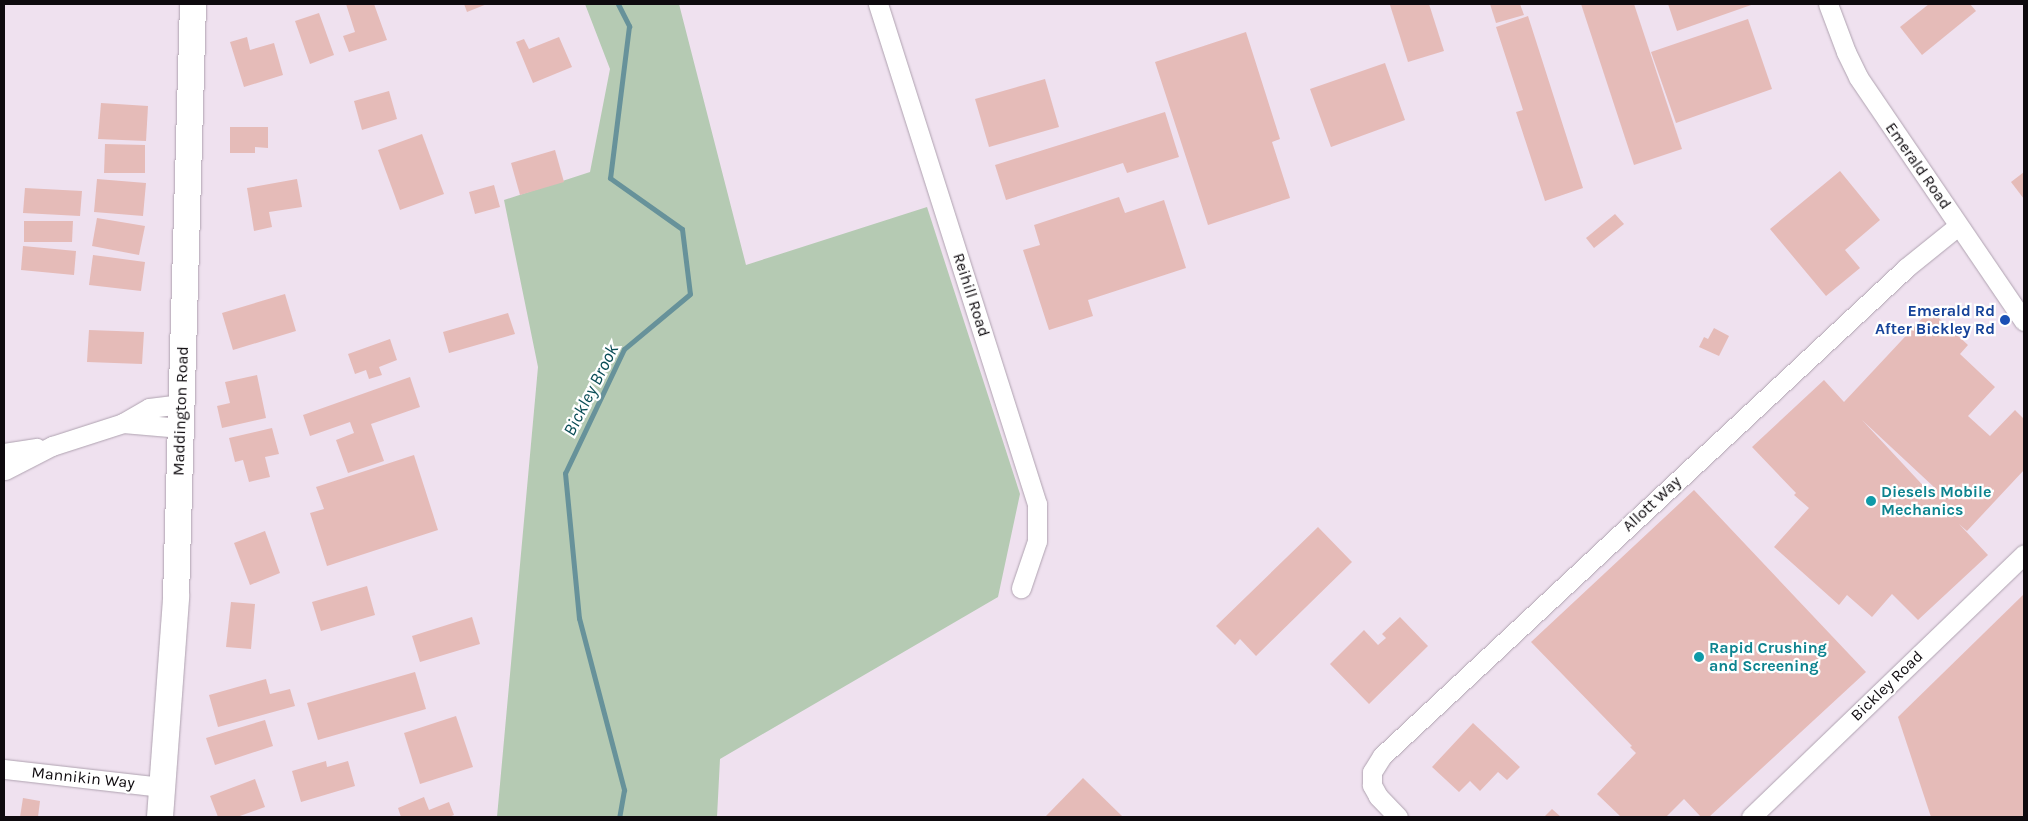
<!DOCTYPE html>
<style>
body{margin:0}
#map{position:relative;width:2028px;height:821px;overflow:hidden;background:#efe1ef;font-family:Karla,sans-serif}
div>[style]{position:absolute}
.green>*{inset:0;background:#b5cab3}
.stream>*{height:5px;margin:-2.5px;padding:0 2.5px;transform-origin:2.5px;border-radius:2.5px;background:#67929a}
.building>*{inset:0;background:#e5bbb8}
.roads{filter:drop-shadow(0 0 1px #afa2b0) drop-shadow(0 0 1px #afa2b0)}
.minor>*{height:19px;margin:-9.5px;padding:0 9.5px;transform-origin:9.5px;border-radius:9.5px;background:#fff}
.secondary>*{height:26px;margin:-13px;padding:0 13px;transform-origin:13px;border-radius:13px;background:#fff}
.dots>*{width:14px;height:14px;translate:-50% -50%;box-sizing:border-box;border:2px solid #fff;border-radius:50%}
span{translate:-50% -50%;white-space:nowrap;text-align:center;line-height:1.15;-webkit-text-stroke:4.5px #fff;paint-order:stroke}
.street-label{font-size:16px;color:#0e0a0e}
.transit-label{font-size:16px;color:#164399;font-weight:700}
.right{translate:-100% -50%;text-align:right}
.culture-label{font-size:16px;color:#0d838f;font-weight:700}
.left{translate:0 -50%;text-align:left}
.water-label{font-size:18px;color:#094c55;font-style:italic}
.frame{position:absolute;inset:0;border:5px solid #0e0a0e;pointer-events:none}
</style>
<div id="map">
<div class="green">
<i style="clip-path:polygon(585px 4px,679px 4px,746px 265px,927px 207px,1020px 494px,998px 597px,720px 759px,717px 817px,497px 817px,538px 367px,504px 200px,590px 172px,610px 69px)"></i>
</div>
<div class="stream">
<i style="left:618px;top:4px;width:25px;rotate:63deg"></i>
<i style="left:629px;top:26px;width:153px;rotate:97.1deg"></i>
<i style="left:610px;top:178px;width:88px;rotate:35.3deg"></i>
<i style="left:682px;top:229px;width:65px;rotate:83deg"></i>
<i style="left:690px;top:294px;width:86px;rotate:140.2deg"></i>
<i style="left:624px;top:349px;width:137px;rotate:115.4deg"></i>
<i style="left:565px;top:473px;width:146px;rotate:84.5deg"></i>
<i style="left:579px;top:618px;width:178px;rotate:75.3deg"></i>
<i style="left:624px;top:790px;width:27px;rotate:100deg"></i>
</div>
<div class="building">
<i style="clip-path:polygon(346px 4px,374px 4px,387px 40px,349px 52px,343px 36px,355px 32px)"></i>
<i style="clip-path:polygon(464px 4px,487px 4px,467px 12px)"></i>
<i style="clip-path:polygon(1394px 4px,1429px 4px,1444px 51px,1408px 62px,1390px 5px)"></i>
<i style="clip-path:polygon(1490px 4px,1520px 4px,1524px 15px,1496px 23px)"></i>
<i style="clip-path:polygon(1581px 4px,1634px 4px,1682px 149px,1634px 165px)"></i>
<i style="clip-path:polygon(1668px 4px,1754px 4px,1677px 31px)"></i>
<i style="clip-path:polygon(1929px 4px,1970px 4px,1976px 11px,1922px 55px,1900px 27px)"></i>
<i style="clip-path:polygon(319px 13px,334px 55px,310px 64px,295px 21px)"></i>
<i style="clip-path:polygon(1528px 16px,1583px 188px,1545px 201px,1516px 112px,1523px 110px,1496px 27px)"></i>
<i style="clip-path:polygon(1748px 19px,1772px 89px,1676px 123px,1651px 52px)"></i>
<i style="clip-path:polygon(1246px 32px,1280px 139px,1272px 142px,1290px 198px,1208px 225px,1155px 62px)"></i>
<i style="clip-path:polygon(247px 37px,250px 50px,274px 43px,283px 75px,244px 87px,230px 42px)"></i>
<i style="clip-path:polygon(559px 37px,572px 67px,533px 83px,516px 42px,524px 39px,529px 49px)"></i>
<i style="clip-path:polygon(1385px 63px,1405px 120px,1331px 147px,1310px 89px)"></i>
<i style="clip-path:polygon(1045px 79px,1059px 127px,989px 147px,975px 99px)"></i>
<i style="clip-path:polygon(389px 91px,397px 119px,362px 130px,354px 101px)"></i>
<i style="clip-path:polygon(101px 103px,148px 106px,146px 141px,98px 139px)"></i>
<i style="clip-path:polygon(1165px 112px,1179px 157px,1127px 173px,1123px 163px,1006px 200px,995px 165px)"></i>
<i style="clip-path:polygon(230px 127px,268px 127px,268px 148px,255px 147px,255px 153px,230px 153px)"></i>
<i style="clip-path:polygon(422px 134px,444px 194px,400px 210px,378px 150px)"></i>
<i style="clip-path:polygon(105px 144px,145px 145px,145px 173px,104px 173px)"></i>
<i style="clip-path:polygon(555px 150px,564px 182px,520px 195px,511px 163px)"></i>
<i style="clip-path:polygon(1840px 171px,1880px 220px,1845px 250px,1860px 268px,1826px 296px,1770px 229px)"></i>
<i style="clip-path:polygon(2024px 172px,2024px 199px,2011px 182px)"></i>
<i style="clip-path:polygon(97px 179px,146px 183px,143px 216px,94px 212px)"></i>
<i style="clip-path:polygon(297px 179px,302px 207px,269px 212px,272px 227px,254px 231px,247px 188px)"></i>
<i style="clip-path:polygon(494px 185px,500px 207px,475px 214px,469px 192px)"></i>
<i style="clip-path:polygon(25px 188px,82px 191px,80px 216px,23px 213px)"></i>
<i style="clip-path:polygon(1119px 197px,1125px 213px,1164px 200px,1186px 268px,1088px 300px,1093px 316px,1049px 330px,1023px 250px,1040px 245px,1034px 225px)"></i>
<i style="clip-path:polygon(1615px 214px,1624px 224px,1594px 248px,1586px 238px)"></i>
<i style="clip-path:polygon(97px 218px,145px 226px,139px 255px,92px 246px)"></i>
<i style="clip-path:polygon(24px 221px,73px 221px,72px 242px,24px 242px)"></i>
<i style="clip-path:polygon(23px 246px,76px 251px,74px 275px,21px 270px)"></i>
<i style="clip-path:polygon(93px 255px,145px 262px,141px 291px,89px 285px)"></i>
<i style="clip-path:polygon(285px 294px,296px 331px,233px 350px,222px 313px)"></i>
<i style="clip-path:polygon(evenodd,1930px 310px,1968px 345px,1960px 354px,1995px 387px,1968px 416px,1990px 436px,2015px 410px,2024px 419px,2024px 470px,1967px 531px,1959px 524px,1988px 555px,1918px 620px,1892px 594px,1872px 617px,1847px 595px,1839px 605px,1774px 547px,1809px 508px,1794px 495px,1796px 493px,1752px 447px,1824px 380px,1844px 402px,1930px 310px,1862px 420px,1935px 488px,1930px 493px,1862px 420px)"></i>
<i style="clip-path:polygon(508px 313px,515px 334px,449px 353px,443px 332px)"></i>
<i style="clip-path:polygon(1714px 328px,1729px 336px,1719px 356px,1699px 347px,1704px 337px,1708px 339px)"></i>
<i style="clip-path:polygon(89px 330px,144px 332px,142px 364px,87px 362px)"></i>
<i style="clip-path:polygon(390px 339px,397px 360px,379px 367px,382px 375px,369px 379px,366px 370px,355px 374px,348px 354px)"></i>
<i style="clip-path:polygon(257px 375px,266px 418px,222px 428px,217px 406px,230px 403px,225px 382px)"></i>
<i style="clip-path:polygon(410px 377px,420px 407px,371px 424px,384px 461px,348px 473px,336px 440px,354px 433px,350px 422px,310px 436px,303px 415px)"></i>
<i style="clip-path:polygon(272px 428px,279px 454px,265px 457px,270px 477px,249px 482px,243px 460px,235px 462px,229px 438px)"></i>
<i style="clip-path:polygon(414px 455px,438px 530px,327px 566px,310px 513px,324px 509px,316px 487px)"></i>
<i style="clip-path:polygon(1694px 490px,1866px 672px,1709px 817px,1701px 817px,1684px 799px,1666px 817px,1621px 817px,1597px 794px,1636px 753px,1630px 747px,1632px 746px,1531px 642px)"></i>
<i style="clip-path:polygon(1318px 527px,1352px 562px,1256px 656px,1240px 639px,1235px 645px,1216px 626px)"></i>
<i style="clip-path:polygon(265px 531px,280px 573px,250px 585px,234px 543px)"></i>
<i style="clip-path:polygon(367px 586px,375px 615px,321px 631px,312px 602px)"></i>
<i style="clip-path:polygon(2024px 594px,2024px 817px,1931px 817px,1898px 717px)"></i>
<i style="clip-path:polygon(231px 602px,255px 604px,251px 649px,226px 647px)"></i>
<i style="clip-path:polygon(472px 617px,480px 644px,420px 662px,412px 636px)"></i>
<i style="clip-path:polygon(1400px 617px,1428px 646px,1369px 704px,1330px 664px,1364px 630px,1378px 645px,1386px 638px,1382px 634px)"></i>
<i style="clip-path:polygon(415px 672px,426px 709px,318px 740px,307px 703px)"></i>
<i style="clip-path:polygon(266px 679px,270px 694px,290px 689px,295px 706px,218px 727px,209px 695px)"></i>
<i style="clip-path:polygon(456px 716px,473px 767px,420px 784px,404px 733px)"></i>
<i style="clip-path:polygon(265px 720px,273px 746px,215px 765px,206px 738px)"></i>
<i style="clip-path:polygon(1473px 723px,1520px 767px,1507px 780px,1498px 772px,1480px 791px,1470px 781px,1459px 792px,1432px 767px)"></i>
<i style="clip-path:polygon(326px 761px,327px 767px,348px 761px,355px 786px,301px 802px,292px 771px)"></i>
<i style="clip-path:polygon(1083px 778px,1123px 817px,1045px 817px)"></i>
<i style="clip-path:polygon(255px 779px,265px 807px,237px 817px,218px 817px,210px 796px)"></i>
<i style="clip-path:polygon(424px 797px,429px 810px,449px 802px,454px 815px,449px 817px,401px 817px,398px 808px)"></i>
<i style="clip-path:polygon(23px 798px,40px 801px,38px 817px,20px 817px)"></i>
<i style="clip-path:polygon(1552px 809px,1561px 817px,1544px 817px)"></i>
</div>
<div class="roads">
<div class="minor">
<i style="left:878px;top:4px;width:525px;rotate:72.36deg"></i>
<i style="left:1037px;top:504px;width:37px;rotate:90deg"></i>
<i style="left:1037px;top:541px;width:50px;rotate:108.8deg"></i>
<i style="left:1828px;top:4px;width:51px;rotate:69.4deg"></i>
<i style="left:1846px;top:52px;width:28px;rotate:64deg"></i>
<i style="left:1858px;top:77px;width:295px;rotate:55.8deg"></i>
<i style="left:123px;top:423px;width:58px;rotate:4.9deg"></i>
<i style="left:4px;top:453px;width:33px;rotate:-9deg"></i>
<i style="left:5px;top:470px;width:53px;rotate:-27.1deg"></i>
<i style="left:52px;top:446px;width:75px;rotate:-17.9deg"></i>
<i style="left:123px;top:423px;width:30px;rotate:-30deg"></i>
<i style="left:149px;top:408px;width:33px;rotate:-7deg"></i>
<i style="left:4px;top:769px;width:160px;rotate:6.5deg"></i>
<i style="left:1398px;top:817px;width:29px;rotate:-134deg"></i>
<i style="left:1378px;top:796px;width:13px;rotate:-119deg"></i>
<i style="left:1372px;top:785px;width:13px;rotate:-90deg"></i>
<i style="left:1372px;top:772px;width:19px;rotate:-58deg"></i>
<i style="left:1382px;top:756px;width:716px;rotate:-42.96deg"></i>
<i style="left:1906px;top:268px;width:67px;rotate:-38.9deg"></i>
<i style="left:1751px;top:817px;width:379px;rotate:-43.9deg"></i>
</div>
<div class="secondary">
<i style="left:160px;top:817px;width:221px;rotate:-85.8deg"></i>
<i style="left:176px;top:597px;width:593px;rotate:-88.36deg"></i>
</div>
</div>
<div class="dots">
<i style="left:2005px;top:320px;background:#1a4fb4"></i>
<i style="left:1871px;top:501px;background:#0f9aa8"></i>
<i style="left:1699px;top:657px;background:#0f9aa8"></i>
</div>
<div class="street-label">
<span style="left:1918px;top:166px;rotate:55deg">Emerald Road</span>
<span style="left:971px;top:295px;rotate:72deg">Reihill Road</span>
<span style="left:181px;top:411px;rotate:-88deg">Maddington Road</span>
<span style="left:1652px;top:504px;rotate:-43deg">Allott Way</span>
<span style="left:1887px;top:686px;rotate:-44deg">Bickley Road</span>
<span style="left:83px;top:778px;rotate:6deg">Mannikin Way</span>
</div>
<div class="transit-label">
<span class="right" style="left:1995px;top:320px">Emerald Rd<br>After Bickley Rd</span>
</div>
<div class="culture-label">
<span class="left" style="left:1881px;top:501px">Diesels Mobile<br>Mechanics</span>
<span class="left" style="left:1709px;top:657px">Rapid Crushing<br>and Screening</span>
</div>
<div class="water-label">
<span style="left:591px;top:390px;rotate:-63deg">Bickley Brook</span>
</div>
<div class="frame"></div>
</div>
